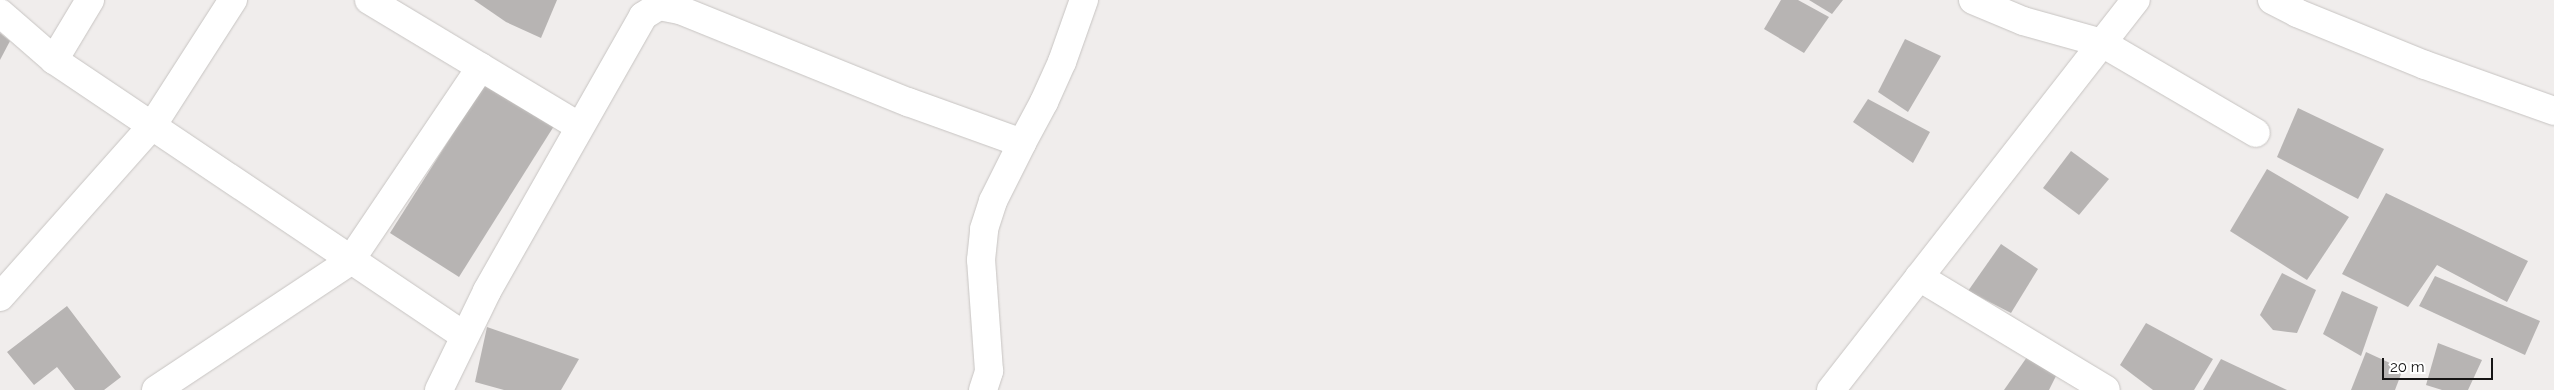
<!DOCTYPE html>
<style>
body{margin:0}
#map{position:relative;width:2554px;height:390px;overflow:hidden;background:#f0edec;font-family:Raleway,sans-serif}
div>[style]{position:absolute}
.building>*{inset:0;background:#b7b4b3}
.roads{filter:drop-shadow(0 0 1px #c7c4c2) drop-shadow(0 0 1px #c7c4c2)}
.minor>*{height:28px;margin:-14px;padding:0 14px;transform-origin:14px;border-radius:14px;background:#fff}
.tertiary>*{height:28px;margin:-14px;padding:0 14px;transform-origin:14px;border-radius:14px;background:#fff}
span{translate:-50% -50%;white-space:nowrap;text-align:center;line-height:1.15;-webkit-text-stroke:4.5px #fff;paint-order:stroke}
.scale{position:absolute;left:2382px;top:358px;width:111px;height:22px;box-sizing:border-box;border:2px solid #161515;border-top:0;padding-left:6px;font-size:15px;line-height:18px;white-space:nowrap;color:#161515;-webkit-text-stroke:4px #fff;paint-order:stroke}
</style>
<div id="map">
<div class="building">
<i style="clip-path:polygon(474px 0,557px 0,541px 38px,506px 22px)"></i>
<i style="clip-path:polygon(1781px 0,1798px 0,1829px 17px,1804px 53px,1764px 29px)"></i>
<i style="clip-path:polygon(1809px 0,1843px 0,1832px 14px)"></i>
<i style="clip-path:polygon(0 33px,10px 41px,0 60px)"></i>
<i style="clip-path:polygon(1905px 39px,1941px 56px,1908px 112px,1878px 92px)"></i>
<i style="clip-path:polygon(485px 83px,554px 126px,459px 277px,390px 233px)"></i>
<i style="clip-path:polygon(1868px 99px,1930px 132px,1913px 163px,1853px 122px)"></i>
<i style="clip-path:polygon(2298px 108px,2384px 149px,2358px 199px,2277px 157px)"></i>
<i style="clip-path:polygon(2071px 151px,2109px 179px,2079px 215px,2043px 188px)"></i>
<i style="clip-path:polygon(2267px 169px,2349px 217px,2307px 280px,2230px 231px)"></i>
<i style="clip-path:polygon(2386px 193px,2528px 261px,2507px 302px,2437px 265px,2408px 307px,2342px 274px)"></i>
<i style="clip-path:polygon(2001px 244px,2038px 269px,2011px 313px,1968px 291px)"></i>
<i style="clip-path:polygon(2282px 273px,2316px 290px,2297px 333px,2273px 330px,2260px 315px)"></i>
<i style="clip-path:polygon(2435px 276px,2540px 321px,2525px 355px,2419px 306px)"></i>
<i style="clip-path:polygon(2342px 291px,2378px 307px,2361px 356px,2323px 334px)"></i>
<i style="clip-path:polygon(67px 306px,121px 377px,104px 390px,75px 390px,57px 367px,34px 385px,7px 352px)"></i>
<i style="clip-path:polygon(2146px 323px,2213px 359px,2194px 390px,2153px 390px,2120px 365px)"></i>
<i style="clip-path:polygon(487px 327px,579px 359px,561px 390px,504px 390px,475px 382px)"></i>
<i style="clip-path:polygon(2438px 343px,2482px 360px,2468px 390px,2442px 390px,2426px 385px)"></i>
<i style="clip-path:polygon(2366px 352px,2403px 369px,2395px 390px,2351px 390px)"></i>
<i style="clip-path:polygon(2027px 357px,2057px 374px,2049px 390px,2004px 390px)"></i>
<i style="clip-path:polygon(2221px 359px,2287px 390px,2203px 390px)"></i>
</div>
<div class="roads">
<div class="minor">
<i style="left:369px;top:0;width:245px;rotate:31deg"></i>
<i style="left:1973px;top:0;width:54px;rotate:22.8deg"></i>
<i style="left:2023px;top:21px;width:82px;rotate:15.6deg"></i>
<i style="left:2102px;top:43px;width:178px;rotate:30.3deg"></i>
<i style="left:2272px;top:0;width:28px;rotate:27deg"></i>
<i style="left:2297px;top:13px;width:138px;rotate:22.1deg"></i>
<i style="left:2425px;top:65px;width:137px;rotate:19.6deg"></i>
<i style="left:0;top:13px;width:72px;rotate:41deg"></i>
<i style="left:54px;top:60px;width:494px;rotate:33.9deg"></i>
<i style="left:54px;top:60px;width:70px;rotate:-59deg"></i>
<i style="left:1919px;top:277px;width:218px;rotate:31.1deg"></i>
<i style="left:0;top:297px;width:229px;rotate:-48.4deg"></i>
<i style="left:152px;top:126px;width:150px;rotate:-57.3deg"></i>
<i style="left:156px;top:390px;width:233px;rotate:-33.6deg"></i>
<i style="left:350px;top:261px;width:234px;rotate:-56deg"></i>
<i style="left:439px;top:390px;width:110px;rotate:-64.1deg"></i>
<i style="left:487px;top:291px;width:316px;rotate:-60.4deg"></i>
<i style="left:643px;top:16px;width:19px;rotate:-32deg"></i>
<i style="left:659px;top:6px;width:21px;rotate:11deg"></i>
<i style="left:680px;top:10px;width:246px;rotate:22deg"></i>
<i style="left:908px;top:102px;width:121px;rotate:19.8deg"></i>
<i style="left:1022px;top:143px;width:47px;rotate:-61.8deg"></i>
<i style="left:1044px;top:102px;width:44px;rotate:-65.8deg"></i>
<i style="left:1062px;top:62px;width:66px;rotate:-70.5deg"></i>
<i style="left:983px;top:390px;width:20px;rotate:-72deg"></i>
<i style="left:989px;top:371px;width:111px;rotate:-94.1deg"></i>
<i style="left:981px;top:260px;width:31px;rotate:-84deg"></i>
<i style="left:984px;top:229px;width:29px;rotate:-72deg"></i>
<i style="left:993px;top:201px;width:65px;rotate:-63.4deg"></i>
</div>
<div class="tertiary">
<i style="left:1831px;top:390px;width:495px;rotate:-52deg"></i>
</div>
</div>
<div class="scale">20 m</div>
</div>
